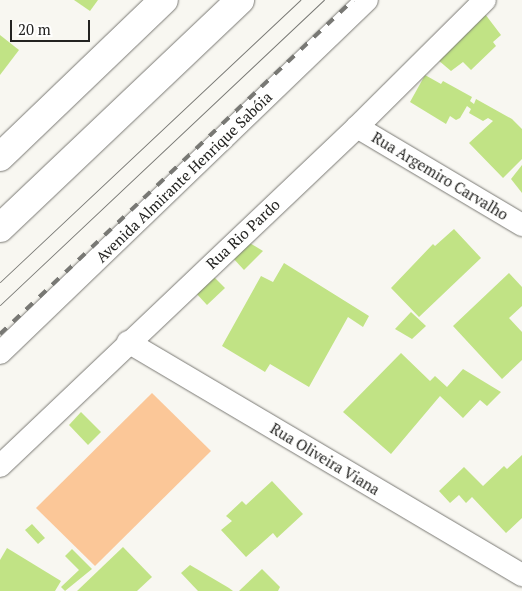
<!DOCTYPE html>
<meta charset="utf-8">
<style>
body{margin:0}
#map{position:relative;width:522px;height:591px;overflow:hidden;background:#f8f7f1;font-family:"PT Serif",serif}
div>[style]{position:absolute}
.green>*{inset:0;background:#fbc798}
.building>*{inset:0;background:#c1e385}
.roads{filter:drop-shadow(0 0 1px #7a7974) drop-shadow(0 0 1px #7a7974)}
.street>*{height:22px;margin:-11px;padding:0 11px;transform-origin:11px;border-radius:11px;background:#fff}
.highway>*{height:28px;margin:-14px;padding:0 14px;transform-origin:14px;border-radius:14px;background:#fff}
.tram>*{height:1px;margin:-0.5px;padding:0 0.5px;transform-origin:0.5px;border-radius:0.5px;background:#787874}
.rail>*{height:4px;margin-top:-2px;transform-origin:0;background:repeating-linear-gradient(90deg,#787874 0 9px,transparent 0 18px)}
span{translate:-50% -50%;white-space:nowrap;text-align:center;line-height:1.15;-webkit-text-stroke:4px #fffffe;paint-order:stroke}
.street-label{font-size:15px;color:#232321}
.scale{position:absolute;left:10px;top:20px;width:80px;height:22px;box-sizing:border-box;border:2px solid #232321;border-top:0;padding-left:6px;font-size:15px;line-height:18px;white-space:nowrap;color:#232321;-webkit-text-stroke:4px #fffffe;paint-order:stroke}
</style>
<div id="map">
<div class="green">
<i style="clip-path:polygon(152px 393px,211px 451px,95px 566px,36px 508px)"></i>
</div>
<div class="building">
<i style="clip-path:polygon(74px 0,98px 0,90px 11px)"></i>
<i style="clip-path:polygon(485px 14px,501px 35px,493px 42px,496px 46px,471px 70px,463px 62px,451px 71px,438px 60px)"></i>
<i style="clip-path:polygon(0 35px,19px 50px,0 75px)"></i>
<i style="clip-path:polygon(425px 75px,441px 84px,443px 81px,472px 97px,470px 101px,474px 104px,476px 99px,512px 119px,522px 129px,522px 159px,503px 178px,469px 143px,493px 121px,488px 118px,483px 121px,469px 113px,471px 109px,467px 106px,460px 118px,456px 120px,450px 116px,446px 124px,410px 102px)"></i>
<i style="clip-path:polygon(522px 165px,522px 193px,511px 179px)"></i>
<i style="clip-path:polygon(454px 229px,481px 258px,419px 317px,391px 288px,433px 244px,435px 246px)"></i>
<i style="clip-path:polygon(248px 242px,263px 251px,244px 270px,232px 257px)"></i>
<i style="clip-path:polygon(284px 263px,369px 316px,363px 327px,348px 317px,309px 387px,270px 364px,265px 372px,222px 346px,261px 276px,273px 282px)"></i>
<i style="clip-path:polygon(509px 273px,522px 287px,522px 306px,509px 318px,522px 332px,522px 360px,502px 379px,453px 326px)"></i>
<i style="clip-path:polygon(212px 275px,225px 288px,207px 305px,195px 292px)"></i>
<i style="clip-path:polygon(411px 312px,426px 326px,412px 339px,395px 329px)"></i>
<i style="clip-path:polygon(401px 353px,430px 381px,435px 376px,447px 387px,463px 369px,501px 392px,487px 406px,480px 400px,463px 418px,440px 396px,391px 454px,343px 412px)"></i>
<i style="clip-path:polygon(81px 412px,101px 432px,88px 445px,69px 425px)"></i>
<i style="clip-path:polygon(522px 455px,522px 518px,506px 533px,472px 497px,466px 503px,459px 495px,450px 503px,439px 491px,464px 467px,483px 486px,504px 466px,507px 469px)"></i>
<i style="clip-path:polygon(272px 481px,303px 514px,277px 538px,273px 533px,246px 557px,221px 530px,232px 521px,226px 516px,242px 501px,246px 505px)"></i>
<i style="clip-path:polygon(32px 524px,45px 538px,38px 544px,25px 530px)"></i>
<i style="clip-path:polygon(123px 547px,152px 577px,137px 591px,77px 591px)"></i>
<i style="clip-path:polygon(7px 548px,61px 581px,55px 591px,0 591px,0 560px)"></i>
<i style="clip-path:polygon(72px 549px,92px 569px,65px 591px,61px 587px,79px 570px,65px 556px)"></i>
<i style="clip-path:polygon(190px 565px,229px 588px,233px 591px,198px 591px,181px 573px)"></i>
<i style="clip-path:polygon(262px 569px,280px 587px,278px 591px,239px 591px)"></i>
</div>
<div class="roads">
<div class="street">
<i style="left:357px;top:127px;width:192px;rotate:30.7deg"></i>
<i style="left:128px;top:342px;width:458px;rotate:30.6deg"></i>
<i style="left:0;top:353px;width:509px;rotate:-43.89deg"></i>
<i style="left:0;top:466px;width:492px;rotate:-43.5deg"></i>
<i style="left:357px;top:127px;width:180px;rotate:-44.8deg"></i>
</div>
<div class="highway">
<i style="left:0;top:157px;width:227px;rotate:-43.8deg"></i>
<i style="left:0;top:228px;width:331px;rotate:-43.5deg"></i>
</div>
</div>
<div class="tram">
<i style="left:0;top:282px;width:412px;rotate:-43.2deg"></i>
<i style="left:0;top:305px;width:445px;rotate:-43.3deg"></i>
</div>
<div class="rail">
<i style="left:0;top:334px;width:486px;rotate:-43.4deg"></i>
</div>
<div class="street-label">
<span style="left:440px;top:176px;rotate:31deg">Rua Argemiro Carvalho</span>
<span style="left:184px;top:177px;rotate:-44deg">Avenida Almirante Henrique Sabóia</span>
<span style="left:243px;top:234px;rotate:-43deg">Rua Rio Pardo</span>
<span style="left:325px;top:459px;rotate:31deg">Rua Oliveira Viana</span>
</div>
<div class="scale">20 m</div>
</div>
